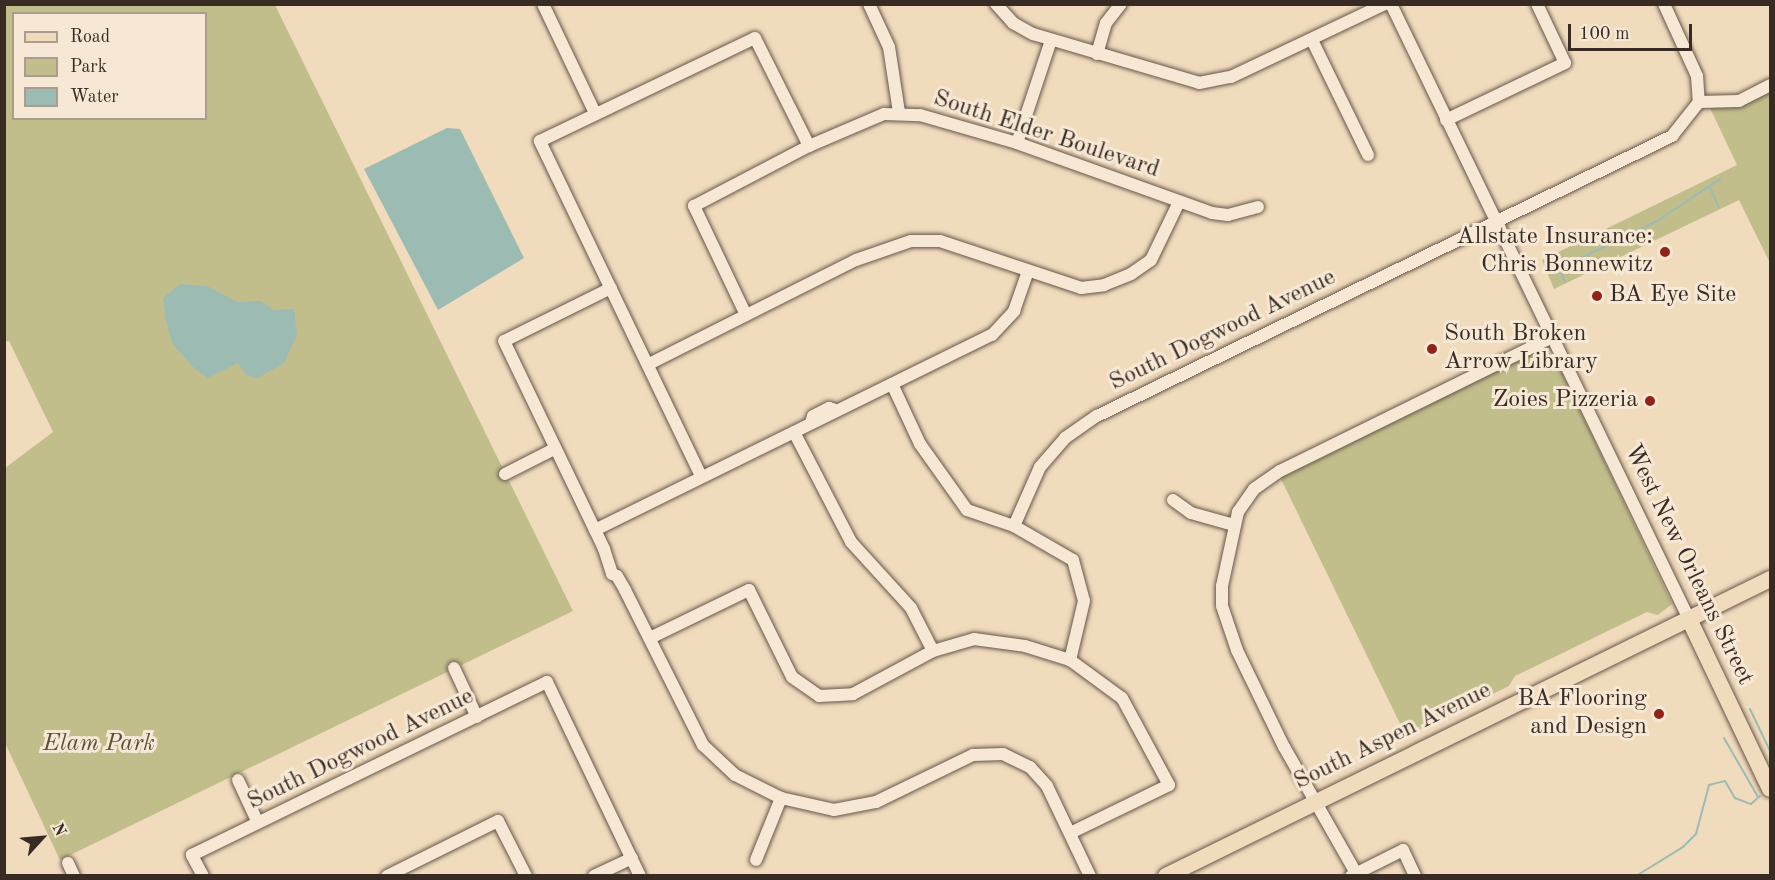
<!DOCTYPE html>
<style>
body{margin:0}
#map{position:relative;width:1775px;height:880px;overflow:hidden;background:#f1dbbd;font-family:"Old Standard TT",serif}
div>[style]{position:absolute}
.green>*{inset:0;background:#c2be8c}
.water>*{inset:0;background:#9bbbb3}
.stream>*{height:2px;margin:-1px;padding:0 1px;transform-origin:1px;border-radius:1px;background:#9bbbb3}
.roads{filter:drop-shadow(0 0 2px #66574a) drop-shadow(0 0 2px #66574a)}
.minor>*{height:12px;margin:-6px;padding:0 6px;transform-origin:6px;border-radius:6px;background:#f6e8d4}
.major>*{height:16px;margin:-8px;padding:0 8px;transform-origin:8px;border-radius:8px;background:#f1dbbd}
.dots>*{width:16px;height:16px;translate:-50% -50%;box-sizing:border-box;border:3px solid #f6e8d4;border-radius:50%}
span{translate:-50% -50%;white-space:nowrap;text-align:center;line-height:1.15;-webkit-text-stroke:6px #f6e8d4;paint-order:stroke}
.street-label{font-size:24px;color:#382b24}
.poi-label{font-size:24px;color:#382b24}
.right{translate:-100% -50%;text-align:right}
.left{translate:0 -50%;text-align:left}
.park-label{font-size:24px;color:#5a503e;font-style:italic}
.frame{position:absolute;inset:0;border:6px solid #382b24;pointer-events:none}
.legend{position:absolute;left:12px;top:12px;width:195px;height:108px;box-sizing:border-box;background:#f6e8d4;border:2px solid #aa9c8e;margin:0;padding:8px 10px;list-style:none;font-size:18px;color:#382b24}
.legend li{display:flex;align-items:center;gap:12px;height:30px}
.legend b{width:30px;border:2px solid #aa9c8e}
.north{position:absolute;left:12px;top:808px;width:60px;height:60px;-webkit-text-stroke:4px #f6e8d4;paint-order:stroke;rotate:64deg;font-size:16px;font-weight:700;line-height:24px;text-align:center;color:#382b24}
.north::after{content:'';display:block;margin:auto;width:21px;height:27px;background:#382b24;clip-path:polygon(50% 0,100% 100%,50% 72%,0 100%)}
.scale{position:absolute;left:1568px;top:24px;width:124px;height:27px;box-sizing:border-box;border:3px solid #382b24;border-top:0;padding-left:8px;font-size:18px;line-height:21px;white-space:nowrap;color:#382b24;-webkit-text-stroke:4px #f6e8d4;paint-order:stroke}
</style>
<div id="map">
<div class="green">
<i style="clip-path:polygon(evenodd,5px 5px,275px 5px,573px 611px,60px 860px,5px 743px,5px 468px,53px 432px,9px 341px,5px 342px,5px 5px,14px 14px,206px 14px,206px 118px,14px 118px,14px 14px)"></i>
<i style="clip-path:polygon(1770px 90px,1770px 263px,1739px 200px,1554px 289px,1542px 260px,1737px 165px,1710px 108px,1736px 106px)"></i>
<i style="clip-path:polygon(1539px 349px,1554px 355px,1672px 604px,1658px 615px,1647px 612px,1515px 676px,1509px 686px,1406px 736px,1280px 477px)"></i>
</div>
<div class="water">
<i style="clip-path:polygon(447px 128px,460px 129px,524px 258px,438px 310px,364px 169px)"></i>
<i style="clip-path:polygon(180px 284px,207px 286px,237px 302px,261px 301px,274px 310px,294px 309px,297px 335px,284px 363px,258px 378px,246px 375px,238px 363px,208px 378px,194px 368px,172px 343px,166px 320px,163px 298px)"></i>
</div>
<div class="stream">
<i style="left:1709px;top:186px;width:23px;rotate:65deg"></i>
<i style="left:1560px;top:269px;width:14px;rotate:69deg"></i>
<i style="left:1550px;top:273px;width:119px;rotate:-25.9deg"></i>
<i style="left:1657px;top:221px;width:76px;rotate:-33.7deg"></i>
<i style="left:1750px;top:709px;width:47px;rotate:64.5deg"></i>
<i style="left:1724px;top:738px;width:68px;rotate:60deg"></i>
<i style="left:1636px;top:876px;width:55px;rotate:-31.7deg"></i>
<i style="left:1683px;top:847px;width:18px;rotate:-45deg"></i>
<i style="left:1696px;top:834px;width:51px;rotate:-75.1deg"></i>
<i style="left:1709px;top:785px;width:16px;rotate:-14deg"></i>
<i style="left:1725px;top:781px;width:20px;rotate:60deg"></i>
<i style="left:1735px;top:798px;width:17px;rotate:21deg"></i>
<i style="left:1751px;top:804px;width:12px;rotate:-42deg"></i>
</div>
<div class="roads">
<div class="minor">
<i style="left:543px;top:4px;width:121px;rotate:64.5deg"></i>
<i style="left:869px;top:4px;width:47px;rotate:65.1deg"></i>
<i style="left:889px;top:47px;width:66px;rotate:81.3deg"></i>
<i style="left:996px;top:4px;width:25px;rotate:48deg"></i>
<i style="left:1013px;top:23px;width:23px;rotate:29deg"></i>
<i style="left:1033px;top:34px;width:173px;rotate:16.4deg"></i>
<i style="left:1199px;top:83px;width:33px;rotate:-11deg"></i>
<i style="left:1231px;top:77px;width:170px;rotate:-25.4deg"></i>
<i style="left:1391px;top:4px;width:683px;rotate:64.15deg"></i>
<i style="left:1664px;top:4px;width:79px;rotate:65.4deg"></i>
<i style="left:1697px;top:76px;width:26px;rotate:86deg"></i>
<i style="left:1312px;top:40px;width:128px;rotate:64deg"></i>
<i style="left:1097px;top:54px;width:32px;rotate:-74deg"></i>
<i style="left:1106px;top:23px;width:24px;rotate:-52deg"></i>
<i style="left:1446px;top:120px;width:132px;rotate:-25.6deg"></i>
<i style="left:1565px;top:63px;width:65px;rotate:-115.4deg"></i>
<i style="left:1017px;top:143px;width:108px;rotate:-71.7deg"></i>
<i style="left:611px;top:288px;width:119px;rotate:153.6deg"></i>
<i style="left:504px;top:341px;width:231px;rotate:64.3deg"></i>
<i style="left:604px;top:549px;width:26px;rotate:72deg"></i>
<i style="left:612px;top:574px;width:5px;rotate:22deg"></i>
<i style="left:617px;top:576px;width:16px;rotate:60deg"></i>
<i style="left:625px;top:590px;width:174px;rotate:63.3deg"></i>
<i style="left:703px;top:745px;width:44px;rotate:43.2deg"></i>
<i style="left:735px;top:775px;width:51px;rotate:26.6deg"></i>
<i style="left:781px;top:798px;width:54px;rotate:12.8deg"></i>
<i style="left:834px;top:810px;width:43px;rotate:-10.8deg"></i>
<i style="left:876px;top:802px;width:108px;rotate:-25.9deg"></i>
<i style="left:973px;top:755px;width:30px;rotate:-2deg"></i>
<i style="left:1003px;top:754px;width:30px;rotate:26deg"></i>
<i style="left:1030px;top:767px;width:25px;rotate:48deg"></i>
<i style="left:1047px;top:786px;width:100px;rotate:64.5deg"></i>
<i style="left:746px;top:315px;width:121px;rotate:-115.5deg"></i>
<i style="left:694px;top:206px;width:130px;rotate:-27.6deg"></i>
<i style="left:809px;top:146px;width:82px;rotate:-23.1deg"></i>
<i style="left:884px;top:114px;width:36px;rotate:2deg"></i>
<i style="left:920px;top:115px;width:101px;rotate:16.1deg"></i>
<i style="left:1017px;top:143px;width:207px;rotate:19.7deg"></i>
<i style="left:1212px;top:213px;width:16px;rotate:7deg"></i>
<i style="left:1228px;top:215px;width:31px;rotate:-15deg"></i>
<i style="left:649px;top:364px;width:232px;rotate:-26.7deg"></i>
<i style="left:856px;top:260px;width:58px;rotate:-19.1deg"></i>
<i style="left:911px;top:241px;width:29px"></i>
<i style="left:940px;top:241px;width:149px;rotate:18.4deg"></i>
<i style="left:1081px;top:288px;width:23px;rotate:-7deg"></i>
<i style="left:1104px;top:285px;width:29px;rotate:-22deg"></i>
<i style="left:1131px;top:274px;width:24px;rotate:-35deg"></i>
<i style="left:1151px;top:260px;width:64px;rotate:-64.2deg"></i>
<i style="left:892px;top:384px;width:66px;rotate:65deg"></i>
<i style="left:920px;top:444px;width:81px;rotate:54.5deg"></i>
<i style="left:967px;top:510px;width:50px;rotate:18.8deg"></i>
<i style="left:1014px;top:526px;width:68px;rotate:30deg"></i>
<i style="left:1073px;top:560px;width:42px;rotate:75deg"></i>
<i style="left:1084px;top:601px;width:61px;rotate:103.3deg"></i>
<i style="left:811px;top:423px;width:7px;rotate:-74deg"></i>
<i style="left:813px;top:416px;width:18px;rotate:-27deg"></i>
<i style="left:829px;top:408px;width:7px;rotate:16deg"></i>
<i style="left:794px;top:432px;width:124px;rotate:62.6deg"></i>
<i style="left:851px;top:542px;width:89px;rotate:47.7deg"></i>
<i style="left:911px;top:608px;width:48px;rotate:62.9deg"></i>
<i style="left:505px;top:474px;width:55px;rotate:-27deg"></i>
<i style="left:701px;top:476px;width:372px;rotate:-115.7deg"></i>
<i style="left:540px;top:141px;width:238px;rotate:-25.6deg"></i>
<i style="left:755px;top:38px;width:121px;rotate:63.4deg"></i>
<i style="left:1173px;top:500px;width:22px;rotate:36deg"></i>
<i style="left:1191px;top:513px;width:45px;rotate:15.6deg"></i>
<i style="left:1014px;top:526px;width:64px;rotate:-66.2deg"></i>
<i style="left:1040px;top:467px;width:38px;rotate:-49deg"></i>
<i style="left:1065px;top:438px;width:39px;rotate:-35deg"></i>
<i style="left:1097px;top:416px;width:640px;rotate:-25.96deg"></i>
<i style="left:1672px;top:136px;width:43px;rotate:-51.5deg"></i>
<i style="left:1699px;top:102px;width:40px;rotate:-1.4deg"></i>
<i style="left:1739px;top:101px;width:35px;rotate:-27deg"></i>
<i style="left:595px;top:530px;width:442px;rotate:-26.2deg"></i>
<i style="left:992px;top:335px;width:33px;rotate:-47deg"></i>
<i style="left:1014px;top:311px;width:42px;rotate:-70.7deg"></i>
<i style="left:650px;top:638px;width:110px;rotate:-25.9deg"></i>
<i style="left:749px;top:590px;width:97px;rotate:63.7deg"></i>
<i style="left:792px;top:677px;width:33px;rotate:35deg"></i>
<i style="left:819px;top:696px;width:34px;rotate:-3deg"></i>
<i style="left:853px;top:694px;width:91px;rotate:-28.3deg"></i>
<i style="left:933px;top:651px;width:43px;rotate:-16.3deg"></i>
<i style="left:974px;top:639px;width:51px;rotate:7.8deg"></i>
<i style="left:1025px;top:646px;width:47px;rotate:17.3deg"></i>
<i style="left:1070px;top:660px;width:64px;rotate:36.2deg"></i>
<i style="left:1122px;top:698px;width:99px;rotate:61.6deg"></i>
<i style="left:1169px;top:785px;width:110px;rotate:154.1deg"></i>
<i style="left:454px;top:668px;width:54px;rotate:64.9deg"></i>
<i style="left:238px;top:780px;width:47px;rotate:65.1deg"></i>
<i style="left:756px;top:860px;width:67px;rotate:-68deg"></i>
<i style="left:68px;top:863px;width:14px;rotate:65deg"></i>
<i style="left:1356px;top:873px;width:145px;rotate:-119.7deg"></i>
<i style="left:1284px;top:747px;width:108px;rotate:-115.9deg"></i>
<i style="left:1237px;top:650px;width:46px;rotate:-108.8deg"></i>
<i style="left:1222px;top:606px;width:20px;rotate:-90deg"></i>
<i style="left:1222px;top:586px;width:76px;rotate:-77.8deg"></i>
<i style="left:1238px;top:512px;width:28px;rotate:-55deg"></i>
<i style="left:1254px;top:489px;width:32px;rotate:-35deg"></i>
<i style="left:1280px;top:471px;width:303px;rotate:-26.2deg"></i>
<i style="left:203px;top:876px;width:24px;rotate:-118deg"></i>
<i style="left:192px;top:855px;width:395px;rotate:-26deg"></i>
<i style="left:547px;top:682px;width:215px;rotate:64.4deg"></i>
<i style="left:387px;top:876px;width:124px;rotate:-26.4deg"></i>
<i style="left:498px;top:821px;width:62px;rotate:63deg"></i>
<i style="left:594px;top:876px;width:42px;rotate:-25.3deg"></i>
<i style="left:1351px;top:876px;width:58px;rotate:-26.6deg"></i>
<i style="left:1403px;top:850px;width:29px;rotate:65deg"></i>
</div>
<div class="major">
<i style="left:1689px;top:619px;width:188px;rotate:64.5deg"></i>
<i style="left:1166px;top:876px;width:673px;rotate:-26.18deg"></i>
</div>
</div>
<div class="dots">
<i style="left:1665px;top:252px;background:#8f2418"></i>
<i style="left:1597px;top:296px;background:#8f2418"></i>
<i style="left:1432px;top:349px;background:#8f2418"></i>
<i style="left:1650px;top:401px;background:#8f2418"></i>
<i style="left:1659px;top:714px;background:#8f2418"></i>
</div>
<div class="street-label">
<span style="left:1046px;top:135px;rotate:18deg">South Elder Boulevard</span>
<span style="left:1223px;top:331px;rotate:-26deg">South Dogwood Avenue</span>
<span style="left:1688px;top:565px;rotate:64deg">West New Orleans Street</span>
<span style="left:1393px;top:737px;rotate:-26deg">South Aspen Avenue</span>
<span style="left:361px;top:750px;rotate:-26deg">South Dogwood Avenue</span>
</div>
<div class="poi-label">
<span class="right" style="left:1653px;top:252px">Allstate Insurance:<br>Chris Bonnewitz</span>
<span class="left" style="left:1609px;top:296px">BA Eye Site</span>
<span class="left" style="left:1444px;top:349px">South Broken<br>Arrow Library</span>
<span class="right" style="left:1638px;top:401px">Zoies Pizzeria</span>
<span class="right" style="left:1647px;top:714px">BA Flooring<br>and Design</span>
</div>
<div class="park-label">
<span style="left:99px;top:745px">Elam Park</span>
</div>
<div class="frame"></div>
<ul class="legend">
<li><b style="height:8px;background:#f1dbbd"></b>Road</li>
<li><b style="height:16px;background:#c2be8c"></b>Park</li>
<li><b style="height:16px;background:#9bbbb3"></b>Water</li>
</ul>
<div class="north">N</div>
<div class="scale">100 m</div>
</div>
